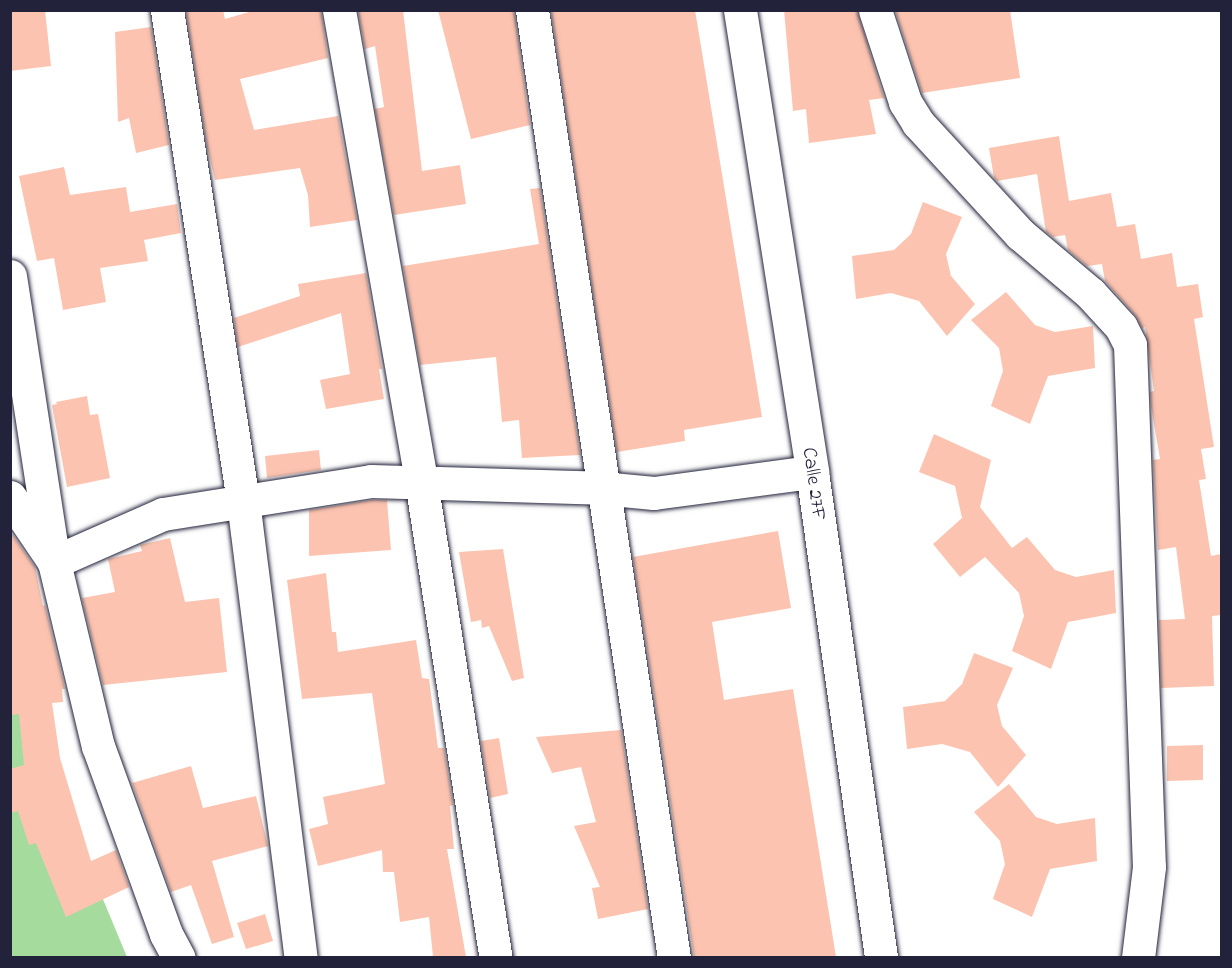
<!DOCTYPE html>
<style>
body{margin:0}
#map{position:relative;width:1232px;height:968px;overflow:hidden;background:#fff;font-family:"Indie Flower",sans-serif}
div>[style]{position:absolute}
.green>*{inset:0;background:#a6db9e}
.building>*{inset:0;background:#fcc4b0}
.roads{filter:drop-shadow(0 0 2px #22223b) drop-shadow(0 0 2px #22223b)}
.minor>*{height:33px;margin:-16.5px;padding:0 16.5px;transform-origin:16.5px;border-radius:16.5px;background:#fff}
span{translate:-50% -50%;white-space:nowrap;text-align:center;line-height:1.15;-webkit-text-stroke:4.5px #fff;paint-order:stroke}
.street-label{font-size:20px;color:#22223b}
.frame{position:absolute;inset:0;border:12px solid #22223b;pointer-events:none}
</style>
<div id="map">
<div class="green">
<i style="clip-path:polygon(11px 678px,127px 957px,11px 957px)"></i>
</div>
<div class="building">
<i style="clip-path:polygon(10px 10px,45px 10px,51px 66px,10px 71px)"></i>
<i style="clip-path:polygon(186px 10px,223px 10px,225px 19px,256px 10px,321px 10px,328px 58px,240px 79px,254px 130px,338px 116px,357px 220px,310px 227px,308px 195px,300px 168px,215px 180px,207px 146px)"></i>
<i style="clip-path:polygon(358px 10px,403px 10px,422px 171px,460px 165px,466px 204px,394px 215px,375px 109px,384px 107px,375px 46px,365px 49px)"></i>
<i style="clip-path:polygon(438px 10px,514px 10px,530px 125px,471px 139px)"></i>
<i style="clip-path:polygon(551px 10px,695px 10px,762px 417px,684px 430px,685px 441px,617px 452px)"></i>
<i style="clip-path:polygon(784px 10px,857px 10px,884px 98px,869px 100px,876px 134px,809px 143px,806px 109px,793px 111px)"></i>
<i style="clip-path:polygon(895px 10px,1010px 10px,1020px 78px,922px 93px)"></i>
<i style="clip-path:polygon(151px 27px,169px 145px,136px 153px,129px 118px,118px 122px,115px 32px)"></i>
<i style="clip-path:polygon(1059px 136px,1069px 201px,1111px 193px,1117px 227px,1135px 224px,1141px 259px,1172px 253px,1177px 287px,1198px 284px,1203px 317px,1194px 319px,1214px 447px,1201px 449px,1206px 479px,1199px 480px,1211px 556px,1221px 554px,1221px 615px,1212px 616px,1214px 686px,1161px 688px,1159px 620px,1185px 619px,1176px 547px,1158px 550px,1153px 460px,1160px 459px,1151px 406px,1150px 392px,1154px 391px,1145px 327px,1142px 328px,1135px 315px,1105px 281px,1102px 264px,1087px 266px,1068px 250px,1065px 235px,1053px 237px,1046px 232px,1037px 174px,997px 181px,994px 178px,989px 148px)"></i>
<i style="clip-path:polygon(64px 167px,70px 195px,126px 187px,130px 212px,177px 204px,181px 233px,144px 240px,148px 261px,100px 268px,106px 302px,63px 310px,54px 258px,37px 261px,19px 176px)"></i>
<i style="clip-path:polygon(540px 188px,580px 455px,522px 458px,519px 420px,502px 422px,496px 357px,420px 365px,403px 266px,539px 244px,530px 189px)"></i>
<i style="clip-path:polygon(923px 202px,962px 217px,946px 254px,951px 276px,975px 304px,947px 336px,919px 301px,891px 293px,856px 299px,852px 256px,894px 250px,911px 234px)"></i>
<i style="clip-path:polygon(366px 273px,382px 369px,379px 369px,384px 399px,326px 409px,320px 380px,350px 374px,341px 313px,238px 347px,234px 318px,300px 296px,298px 284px)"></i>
<i style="clip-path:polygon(1006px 292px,1035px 325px,1055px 332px,1093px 326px,1095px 368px,1048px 376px,1030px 424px,991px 406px,1003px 371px,999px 348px,971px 320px)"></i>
<i style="clip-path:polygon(87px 396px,90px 415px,98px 414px,110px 478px,67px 487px,52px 405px,57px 404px,56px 402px)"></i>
<i style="clip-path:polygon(934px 434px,991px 460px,980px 507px,1012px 548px,1027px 537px,1055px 570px,1076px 577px,1114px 570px,1116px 613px,1068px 622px,1051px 669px,1012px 651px,1024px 616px,1019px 593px,985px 557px,960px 577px,933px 544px,962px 518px,955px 486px,919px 472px)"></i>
<i style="clip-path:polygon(319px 450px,321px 470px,267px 478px,265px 456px)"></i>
<i style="clip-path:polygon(372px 500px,387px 500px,391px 550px,309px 556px,309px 510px)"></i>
<i style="clip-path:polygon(10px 531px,35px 567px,43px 606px,45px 605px,65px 689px,62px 689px,63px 702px,52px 703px,60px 758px,91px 861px,116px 850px,129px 887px,66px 917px,36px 843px,29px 845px,18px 811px,10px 813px,10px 769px,24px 765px,19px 714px,10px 715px)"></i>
<i style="clip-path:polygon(778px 531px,791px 608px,712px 622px,724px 700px,793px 689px,836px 957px,694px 957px,633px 557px)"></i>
<i style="clip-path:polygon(170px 538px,185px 602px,219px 598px,227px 672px,103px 685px,82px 598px,115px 592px,108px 559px,142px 551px,140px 545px)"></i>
<i style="clip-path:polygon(503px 549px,524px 678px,512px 681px,489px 626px,482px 628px,481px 620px,471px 622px,459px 552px)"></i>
<i style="clip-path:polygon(326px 573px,332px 632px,336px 632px,338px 652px,416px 640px,422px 678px,429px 679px,438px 748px,444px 748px,453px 805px,450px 806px,454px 849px,447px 849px,466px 957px,433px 957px,429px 917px,400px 922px,394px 872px,383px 872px,382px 850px,318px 866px,309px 829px,328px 824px,323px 797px,385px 784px,372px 693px,302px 699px,287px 580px)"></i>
<i style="clip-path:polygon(974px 653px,1013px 668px,997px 705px,1002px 726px,1026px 755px,998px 787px,970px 752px,942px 744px,907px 749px,903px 707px,945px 701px,962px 684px)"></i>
<i style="clip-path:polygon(621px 730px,648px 909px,598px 919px,592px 888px,600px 887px,574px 826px,596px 822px,581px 767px,552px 773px,536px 737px)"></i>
<i style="clip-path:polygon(499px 738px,508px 794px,490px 798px,481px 741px)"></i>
<i style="clip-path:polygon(1203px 745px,1203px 780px,1167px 781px,1167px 746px)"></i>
<i style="clip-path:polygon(191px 766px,203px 808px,256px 796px,268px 846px,212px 861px,234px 937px,212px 944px,191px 885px,171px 892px,132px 783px)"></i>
<i style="clip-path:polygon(1009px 784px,1036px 817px,1057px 824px,1095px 818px,1097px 861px,1050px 869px,1032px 917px,993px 899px,1005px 864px,1000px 841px,974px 812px)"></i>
<i style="clip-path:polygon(265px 914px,273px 941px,246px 949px,237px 923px)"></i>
</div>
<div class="roads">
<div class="minor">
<i style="left:167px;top:10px;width:497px;rotate:81.2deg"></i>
<i style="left:243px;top:501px;width:461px;rotate:82.8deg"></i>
<i style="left:339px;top:10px;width:478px;rotate:80.1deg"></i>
<i style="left:421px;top:481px;width:483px;rotate:81.1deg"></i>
<i style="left:532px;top:10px;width:959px;rotate:81.48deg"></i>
<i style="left:740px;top:10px;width:468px;rotate:81.1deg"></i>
<i style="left:812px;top:472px;width:491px;rotate:81.9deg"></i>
<i style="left:875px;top:10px;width:97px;rotate:71.9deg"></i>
<i style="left:905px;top:102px;width:25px;rotate:58deg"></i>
<i style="left:918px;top:123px;width:151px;rotate:47.4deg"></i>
<i style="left:1020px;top:234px;width:92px;rotate:40.1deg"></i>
<i style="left:1090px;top:293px;width:46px;rotate:47.6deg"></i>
<i style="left:1121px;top:327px;width:20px;rotate:63deg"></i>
<i style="left:1130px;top:345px;width:522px;rotate:87.92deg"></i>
<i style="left:1149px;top:867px;width:92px;rotate:96.9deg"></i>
<i style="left:10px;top:276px;width:289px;rotate:81.3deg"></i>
<i style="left:54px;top:562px;width:119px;rotate:-23.8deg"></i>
<i style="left:163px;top:514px;width:211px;rotate:-9deg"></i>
<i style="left:371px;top:481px;width:230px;rotate:1.7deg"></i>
<i style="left:601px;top:488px;width:53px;rotate:5.4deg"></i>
<i style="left:654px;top:493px;width:159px;rotate:-7.6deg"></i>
<i style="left:10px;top:497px;width:78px;rotate:55.9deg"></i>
<i style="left:54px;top:562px;width:189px;rotate:76.6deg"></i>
<i style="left:98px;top:746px;width:200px;rotate:70.1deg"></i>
<i style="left:166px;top:934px;width:27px;rotate:62deg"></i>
</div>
</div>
<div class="street-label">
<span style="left:813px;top:484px;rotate:82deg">Calle 27F</span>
</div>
<div class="frame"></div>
</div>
